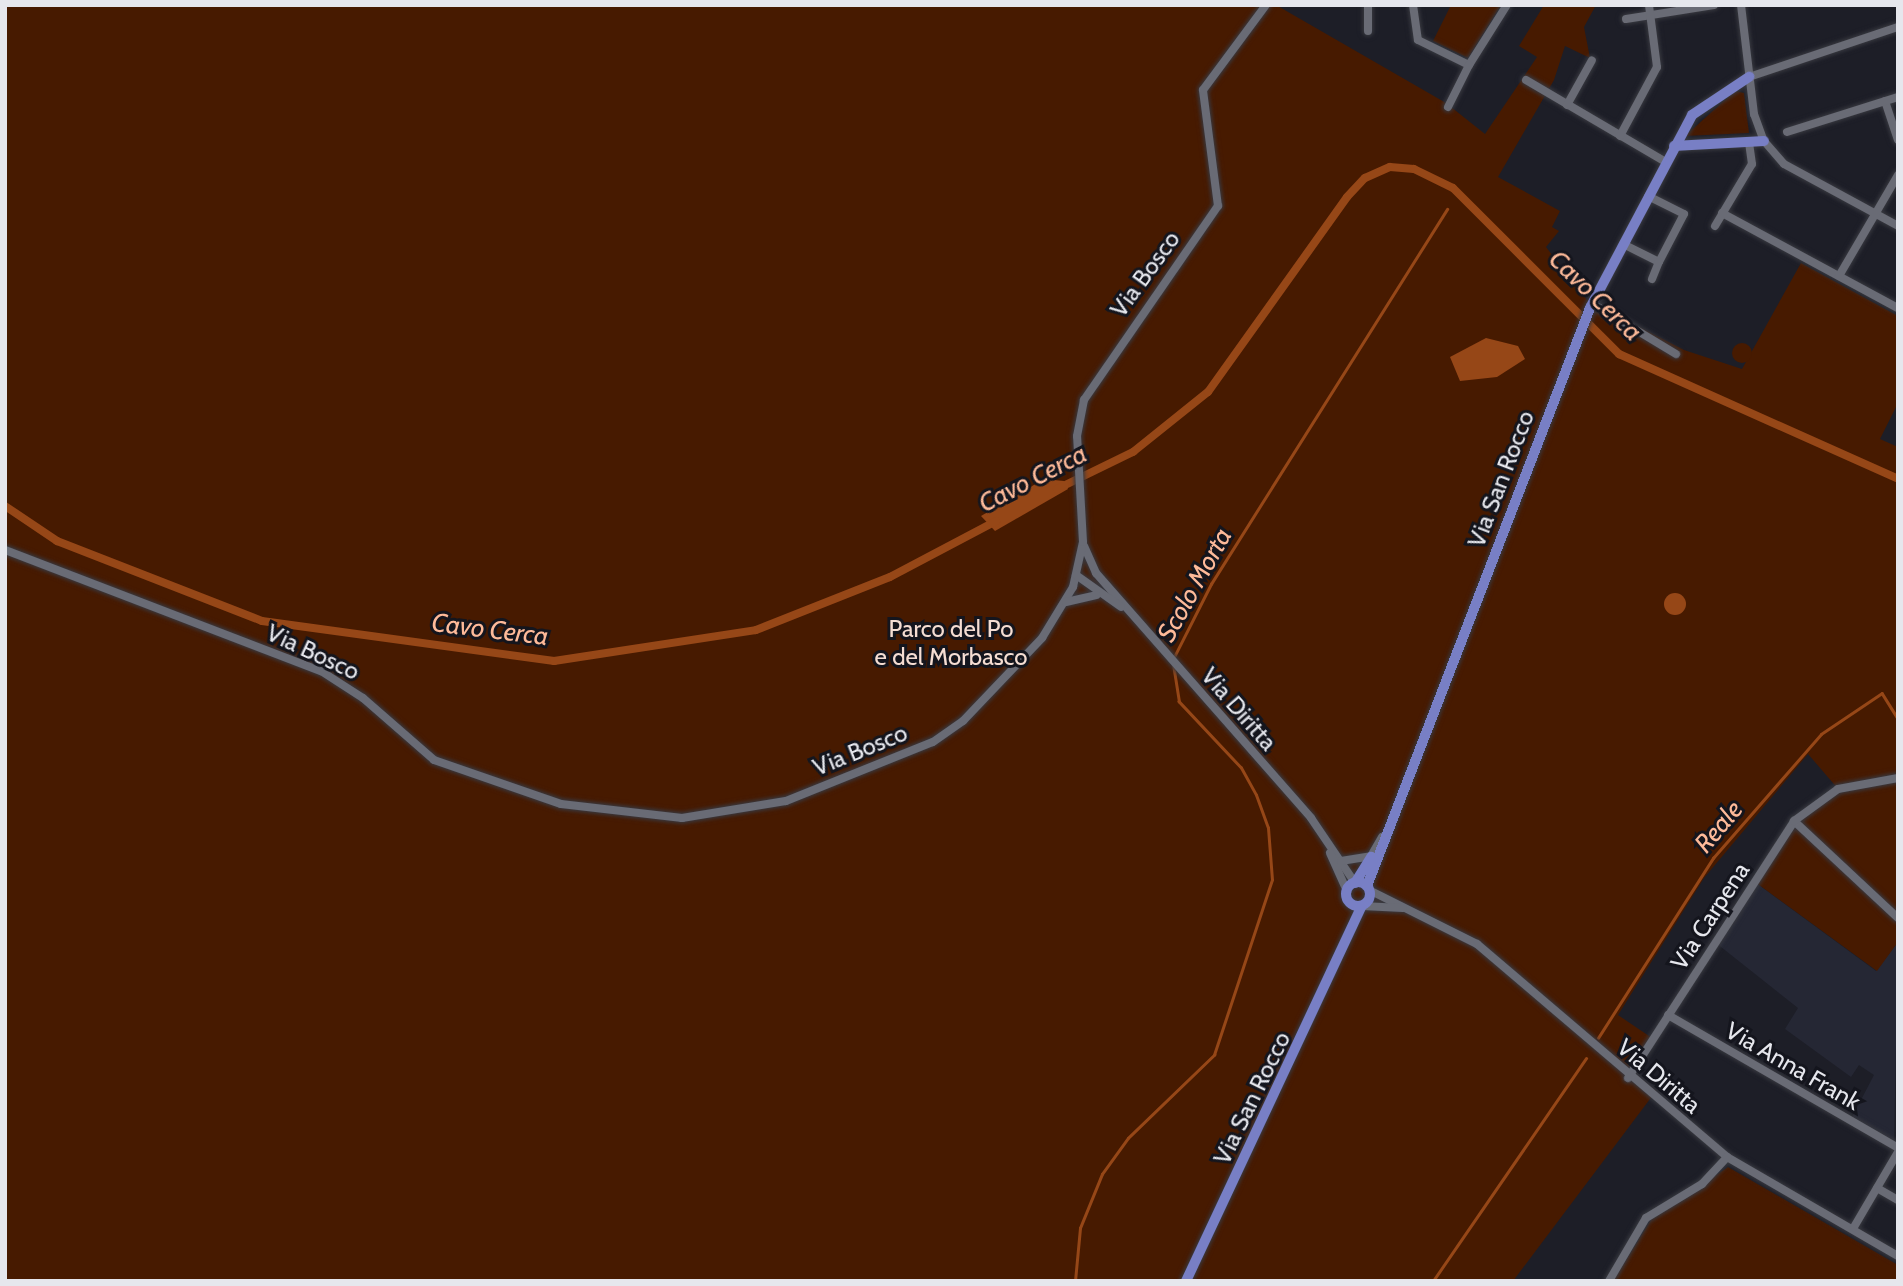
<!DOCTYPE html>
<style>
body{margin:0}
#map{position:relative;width:1903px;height:1286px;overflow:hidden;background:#1d1e27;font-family:Cabin,sans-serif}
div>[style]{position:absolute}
.built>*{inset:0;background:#252734}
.green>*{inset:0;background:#471a00}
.round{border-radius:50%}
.water>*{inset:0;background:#964717}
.stream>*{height:2.5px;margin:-1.25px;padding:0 1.25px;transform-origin:1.25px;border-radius:1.25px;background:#964717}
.canal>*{height:8px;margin:-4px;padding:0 4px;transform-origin:4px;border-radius:4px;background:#964717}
.roads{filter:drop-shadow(0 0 2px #383940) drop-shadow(0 0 2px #383940)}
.minor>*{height:8px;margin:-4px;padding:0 4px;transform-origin:4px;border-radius:4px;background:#696b75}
.major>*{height:10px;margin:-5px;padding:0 5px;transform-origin:5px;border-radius:5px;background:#787fc5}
.major>.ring{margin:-5px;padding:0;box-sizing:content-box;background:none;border:10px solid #787fc5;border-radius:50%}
span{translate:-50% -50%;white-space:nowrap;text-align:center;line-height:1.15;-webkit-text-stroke:6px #14151d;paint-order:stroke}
.street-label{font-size:24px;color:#e6e7ed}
.park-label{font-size:24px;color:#f5ddd2}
.water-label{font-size:26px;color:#feba99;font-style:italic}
.frame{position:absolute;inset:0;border:7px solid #e6e7ed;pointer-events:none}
</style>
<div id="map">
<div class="built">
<i style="clip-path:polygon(1755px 882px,1876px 971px,1898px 942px,1894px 1148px,1851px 1119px,1874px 1075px,1859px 1065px,1851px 1077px,1785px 1029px,1798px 1008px,1716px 943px)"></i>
</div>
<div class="green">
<i style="clip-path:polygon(5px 5px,1276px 5px,1446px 103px,1485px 134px,1537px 57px,1519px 46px,1544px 5px,1596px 5px,1584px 27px,1590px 58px,1565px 46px,1554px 80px,1498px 177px,1560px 211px,1552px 227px,1559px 231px,1546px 247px,1587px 300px,1684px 350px,1742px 369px,1801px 263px,1898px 316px,1898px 403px,1880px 439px,1898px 447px,1898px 942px,1877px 971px,1755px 882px,1794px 820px,1839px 790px,1808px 754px,1704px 878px,1618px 1015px,1652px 1038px,1631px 1070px,1656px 1091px,1513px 1281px,5px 1281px)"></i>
<i style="clip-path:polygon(1451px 5px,1501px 5px,1468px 58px,1433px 41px)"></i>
<i style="clip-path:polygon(1735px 91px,1744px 93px,1749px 133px,1685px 136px)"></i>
<i class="round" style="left:1732px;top:343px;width:20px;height:20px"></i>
<i style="clip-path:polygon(1728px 1167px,1898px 1265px,1898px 1281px,1613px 1281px,1651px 1220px)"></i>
</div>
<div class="water">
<i style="clip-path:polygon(1486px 338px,1518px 346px,1525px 359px,1497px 377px,1460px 381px,1450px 357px)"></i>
<i style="clip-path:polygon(1044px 479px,1064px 481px,1068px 489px,995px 531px,981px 516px)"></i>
<i class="round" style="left:1664px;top:593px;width:22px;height:22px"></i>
</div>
<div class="stream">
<i style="left:1174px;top:657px;width:82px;rotate:-63.1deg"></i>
<i style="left:1211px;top:584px;width:443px;rotate:-57.8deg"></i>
<i style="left:1598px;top:1038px;width:214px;rotate:-57.4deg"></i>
<i style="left:1713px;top:858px;width:164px;rotate:-48.9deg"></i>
<i style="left:1821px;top:734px;width:73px;rotate:-33.9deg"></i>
<i style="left:1882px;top:693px;width:31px;rotate:58deg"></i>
<i style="left:1075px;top:1281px;width:53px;rotate:-84.6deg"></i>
<i style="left:1080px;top:1228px;width:58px;rotate:-67.8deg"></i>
<i style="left:1102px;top:1174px;width:44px;rotate:-54.2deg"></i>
<i style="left:1128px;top:1138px;width:120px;rotate:-44deg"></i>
<i style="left:1214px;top:1055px;width:184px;rotate:-71.7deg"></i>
<i style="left:1272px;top:880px;width:52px;rotate:-94.4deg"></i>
<i style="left:1268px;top:828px;width:35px;rotate:-110deg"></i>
<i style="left:1256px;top:795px;width:31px;rotate:-119deg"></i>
<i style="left:1241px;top:768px;width:91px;rotate:-133.2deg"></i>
<i style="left:1179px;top:702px;width:39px;rotate:-99deg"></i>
<i style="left:1433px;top:1281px;width:270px;rotate:-55.5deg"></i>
</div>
<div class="canal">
<i style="left:1057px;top:489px;width:85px;rotate:-26deg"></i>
<i style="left:1133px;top:452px;width:96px;rotate:-38.7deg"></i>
<i style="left:1208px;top:392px;width:239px;rotate:-54.5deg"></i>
<i style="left:1347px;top:197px;width:26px;rotate:-47deg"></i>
<i style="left:1365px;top:178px;width:27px;rotate:-24deg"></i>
<i style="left:1390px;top:167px;width:24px;rotate:5deg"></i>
<i style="left:1414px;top:169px;width:43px;rotate:26deg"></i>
<i style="left:1453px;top:188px;width:235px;rotate:45deg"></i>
<i style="left:1619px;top:354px;width:306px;rotate:24.1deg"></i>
<i style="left:5px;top:506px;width:63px;rotate:33.9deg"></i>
<i style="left:57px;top:541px;width:220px;rotate:21.3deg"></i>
<i style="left:262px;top:621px;width:295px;rotate:7.8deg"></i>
<i style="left:554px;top:661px;width:204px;rotate:-8.7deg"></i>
<i style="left:756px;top:630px;width:144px;rotate:-21.6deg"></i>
<i style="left:890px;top:577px;width:120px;rotate:-27.8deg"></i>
</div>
<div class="roads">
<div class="minor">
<i style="left:1413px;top:5px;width:35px;rotate:82deg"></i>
<i style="left:1418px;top:40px;width:57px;rotate:26.1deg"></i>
<i style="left:1469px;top:65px;width:71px;rotate:-57.7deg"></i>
<i style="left:1741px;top:5px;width:110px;rotate:83.2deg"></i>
<i style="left:1754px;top:114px;width:29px;rotate:70deg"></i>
<i style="left:1764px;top:141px;width:30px;rotate:49deg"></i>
<i style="left:1784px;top:164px;width:130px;rotate:28.5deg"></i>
<i style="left:1626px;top:19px;width:89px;rotate:-9deg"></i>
<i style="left:1368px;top:31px;width:26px;rotate:-90deg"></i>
<i style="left:1749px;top:77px;width:157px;rotate:-18.6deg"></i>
<i style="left:1526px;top:80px;width:162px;rotate:30.4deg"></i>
<i style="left:1885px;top:101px;width:41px;rotate:71.6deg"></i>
<i style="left:1567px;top:105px;width:51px;rotate:-60.9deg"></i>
<i style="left:1448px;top:107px;width:47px;rotate:-63.4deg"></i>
<i style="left:1787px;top:132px;width:116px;rotate:-17.5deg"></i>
<i style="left:1620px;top:136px;width:78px;rotate:-61.8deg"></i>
<i style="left:1657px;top:67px;width:63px;rotate:-97.4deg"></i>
<i style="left:1722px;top:213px;width:200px;rotate:28.4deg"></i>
<i style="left:1715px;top:226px;width:72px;rotate:-59.2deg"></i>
<i style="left:1752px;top:164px;width:22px;rotate:-98deg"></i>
<i style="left:1623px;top:244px;width:40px;rotate:26.6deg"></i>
<i style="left:1659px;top:262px;width:54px;rotate:-62.5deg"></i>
<i style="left:1684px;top:214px;width:40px;rotate:-153.4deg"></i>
<i style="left:1839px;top:276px;width:117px;rotate:-59.7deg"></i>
<i style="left:1652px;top:279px;width:18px;rotate:-68deg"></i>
<i style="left:1593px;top:304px;width:97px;rotate:31.1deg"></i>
<i style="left:1084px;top:546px;width:30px;rotate:66deg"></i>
<i style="left:1096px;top:573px;width:326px;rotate:48.7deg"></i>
<i style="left:1311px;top:818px;width:78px;rotate:55.9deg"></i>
<i style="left:5px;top:550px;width:338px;rotate:21deg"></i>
<i style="left:321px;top:671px;width:50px;rotate:32.7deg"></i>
<i style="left:363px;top:698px;width:94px;rotate:41.1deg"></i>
<i style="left:434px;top:760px;width:134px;rotate:19.1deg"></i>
<i style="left:561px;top:804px;width:122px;rotate:6.6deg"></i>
<i style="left:682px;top:818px;width:105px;rotate:-9.3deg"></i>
<i style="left:786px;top:801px;width:158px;rotate:-21.9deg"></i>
<i style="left:933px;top:742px;width:37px;rotate:-35deg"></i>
<i style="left:963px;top:721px;width:115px;rotate:-46.4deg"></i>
<i style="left:1042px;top:638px;width:60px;rotate:-58.7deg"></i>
<i style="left:1073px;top:587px;width:46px;rotate:-77.5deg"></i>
<i style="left:1083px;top:542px;width:106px;rotate:-93.2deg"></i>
<i style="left:1077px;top:436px;width:37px;rotate:-79deg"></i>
<i style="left:1084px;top:400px;width:236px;rotate:-55.4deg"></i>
<i style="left:1218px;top:206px;width:117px;rotate:-97.4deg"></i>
<i style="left:1203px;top:90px;width:106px;rotate:-53.5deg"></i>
<i style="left:1076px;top:575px;width:55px;rotate:35.4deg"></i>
<i style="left:1066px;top:602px;width:31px;rotate:-13deg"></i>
<i style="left:1794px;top:821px;width:142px;rotate:43deg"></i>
<i style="left:1330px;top:853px;width:42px;rotate:65.9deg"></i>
<i style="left:1341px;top:861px;width:30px;rotate:-9deg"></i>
<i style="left:1371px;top:856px;width:22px;rotate:-60deg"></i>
<i style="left:1369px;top:890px;width:121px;rotate:26.6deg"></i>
<i style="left:1477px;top:944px;width:328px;rotate:40.4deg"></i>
<i style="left:1727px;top:1157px;width:198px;rotate:30.1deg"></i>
<i style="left:1362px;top:906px;width:41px;rotate:2.8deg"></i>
<i style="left:1668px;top:1015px;width:266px;rotate:30deg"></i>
<i style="left:1628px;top:1078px;width:306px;rotate:-57.1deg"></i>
<i style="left:1794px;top:821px;width:54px;rotate:-36deg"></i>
<i style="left:1838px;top:789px;width:61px;rotate:-10.4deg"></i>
<i style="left:1877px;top:1188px;width:24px;rotate:30deg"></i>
<i style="left:1854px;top:1227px;width:87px;rotate:-59.6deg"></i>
<i style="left:1609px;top:1281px;width:73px;rotate:-59.6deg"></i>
<i style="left:1646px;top:1218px;width:66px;rotate:-31.3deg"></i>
<i style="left:1702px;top:1184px;width:37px;rotate:-47deg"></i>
</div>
<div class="major">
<i style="left:1674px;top:146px;width:90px;rotate:-3.2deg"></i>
<i class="ring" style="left:1346px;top:882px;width:14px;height:14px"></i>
<i style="left:1355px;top:883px;width:31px;rotate:-58deg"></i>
<i style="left:1367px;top:886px;width:620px;rotate:-68.9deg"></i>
<i style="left:1590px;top:308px;width:218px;rotate:-62.1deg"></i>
<i style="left:1692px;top:115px;width:69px;rotate:-33.7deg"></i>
<i style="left:1186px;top:1281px;width:414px;rotate:-64.9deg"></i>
</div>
</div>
<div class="street-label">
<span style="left:1145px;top:274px;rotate:-54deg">Via Bosco</span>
<span style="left:1501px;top:479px;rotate:-69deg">Via San Rocco</span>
<span style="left:313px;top:652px;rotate:25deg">Via Bosco</span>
<span style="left:1239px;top:709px;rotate:49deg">Via Diritta</span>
<span style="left:860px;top:750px;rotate:-22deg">Via Bosco</span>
<span style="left:1710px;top:916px;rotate:-57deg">Via Carpena</span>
<span style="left:1793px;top:1066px;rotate:30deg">Via Anna Frank</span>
<span style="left:1659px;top:1076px;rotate:40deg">Via Diritta</span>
<span style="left:1252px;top:1098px;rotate:-64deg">Via San Rocco</span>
</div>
<div class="park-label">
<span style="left:951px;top:643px">Parco del Po<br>e del Morbasco</span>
</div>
<div class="water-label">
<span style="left:1595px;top:296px;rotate:44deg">Cavo Cerca</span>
<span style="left:1033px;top:479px;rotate:-27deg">Cavo Cerca</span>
<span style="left:1195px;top:585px;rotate:-61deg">Scolo Morta</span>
<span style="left:490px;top:630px;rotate:7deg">Cavo Cerca</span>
<span style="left:1719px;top:827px;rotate:-50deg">Reale</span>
</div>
<div class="frame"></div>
</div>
